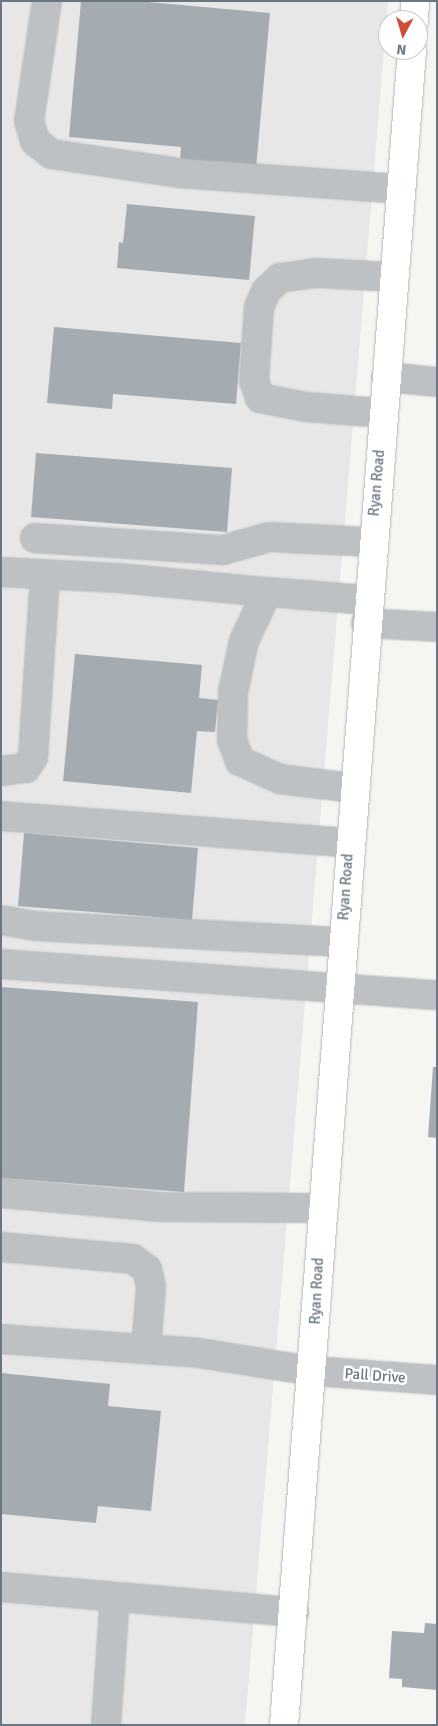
<!DOCTYPE html>
<style>
body{margin:0}
#map{position:relative;width:438px;height:1726px;overflow:hidden;background:#f5f5f2;font-family:Signika,sans-serif}
div>[style]{position:absolute}
.built>*{inset:0;background:#e6e7e6}
.building>*{inset:0;background:#a5acb1}
.roads{filter:drop-shadow(0 0 1px #b1b5b8) drop-shadow(0 0 1px #b1b5b8)}
.minor>*{height:28px;margin:-14px;padding:0 14px;transform-origin:14px;border-radius:14px;background:#bdc1c4}
.major>*{height:28px;margin:-14px;padding:0 14px;transform-origin:14px;border-radius:14px;background:#fff}
span{translate:-50% -50%;white-space:nowrap;text-align:center;line-height:1.15;-webkit-text-stroke:5px #fff;paint-order:stroke}
.street-label{font-size:15px;color:#687780}
.frame{position:absolute;inset:0;border:2px solid #687780;pointer-events:none}
.north{position:absolute;left:378px;top:10px;width:50px;height:50px;box-sizing:border-box;background:#fff;border:1px solid #c3c9cc;border-radius:50%;rotate:186deg;font-size:14px;font-weight:700;line-height:20px;text-align:center;color:#687780}
.north::after{content:'';display:block;margin:auto;width:18px;height:22px;background:#cf4c38;clip-path:polygon(50% 0,100% 100%,50% 72%,0 100%)}
</style>
<div id="map">
<div class="built">
<i style="clip-path:polygon(1px 1px,388px 1px,245px 1725px,1px 1725px)"></i>
</div>
<div class="building">
<i style="clip-path:polygon(81px 1px,137px 1px,270px 13px,256px 168px,180px 161px,181px 147px,69px 137px)"></i>
<i style="clip-path:polygon(127px 204px,255px 216px,249px 280px,117px 268px,119px 242px,123px 243px)"></i>
<i style="clip-path:polygon(54px 327px,241px 343px,236px 404px,113px 394px,112px 409px,47px 403px)"></i>
<i style="clip-path:polygon(36px 453px,232px 468px,227px 532px,31px 517px)"></i>
<i style="clip-path:polygon(75px 654px,202px 665px,199px 698px,218px 700px,215px 732px,197px 731px,191px 793px,63px 781px)"></i>
<i style="clip-path:polygon(24px 833px,198px 848px,192px 920px,18px 906px)"></i>
<i style="clip-path:polygon(1px 987px,198px 1002px,184px 1192px,1px 1178px)"></i>
<i style="clip-path:polygon(433px 1067px,437px 1067px,437px 1138px,428px 1137px)"></i>
<i style="clip-path:polygon(1px 1373px,110px 1384px,108px 1406px,161px 1411px,151px 1511px,98px 1506px,96px 1523px,1px 1514px)"></i>
<i style="clip-path:polygon(425px 1623px,437px 1624px,437px 1690px,402px 1687px,402px 1679px,389px 1678px,392px 1631px,424px 1633px)"></i>
</div>
<div class="roads">
<div class="minor">
<i style="left:47px;top:1px;width:121px;rotate:98.5deg"></i>
<i style="left:29px;top:121px;width:21px;rotate:73deg"></i>
<i style="left:35px;top:141px;width:21px;rotate:39deg"></i>
<i style="left:51px;top:154px;width:129px;rotate:8.4deg"></i>
<i style="left:179px;top:173px;width:223px;rotate:4.1deg"></i>
<i style="left:386px;top:377px;width:51px;rotate:5.6deg"></i>
<i style="left:383px;top:413px;width:77px;rotate:-175.5deg"></i>
<i style="left:306px;top:407px;width:47px;rotate:-168.9deg"></i>
<i style="left:260px;top:398px;width:18px;rotate:-109deg"></i>
<i style="left:254px;top:381px;width:74px;rotate:-86.1deg"></i>
<i style="left:259px;top:307px;width:17px;rotate:-66deg"></i>
<i style="left:266px;top:291px;width:19px;rotate:-43deg"></i>
<i style="left:280px;top:278px;width:36px;rotate:-8deg"></i>
<i style="left:316px;top:273px;width:78px;rotate:2.9deg"></i>
<i style="left:35px;top:538px;width:188px;rotate:3.7deg"></i>
<i style="left:223px;top:550px;width:48px;rotate:-15.8deg"></i>
<i style="left:269px;top:537px;width:103px;rotate:2.8deg"></i>
<i style="left:1px;top:572px;width:117px;rotate:2.9deg"></i>
<i style="left:118px;top:578px;width:150px;rotate:5.4deg"></i>
<i style="left:366px;top:623px;width:71px;rotate:3.2deg"></i>
<i style="left:1px;top:771px;width:25px;rotate:-7deg"></i>
<i style="left:26px;top:768px;width:13px;rotate:-58deg"></i>
<i style="left:33px;top:757px;width:183px;rotate:-86.2deg"></i>
<i style="left:353px;top:788px;width:74px;rotate:-173deg"></i>
<i style="left:280px;top:779px;width:44px;rotate:-155.8deg"></i>
<i style="left:240px;top:761px;width:22px;rotate:-111deg"></i>
<i style="left:232px;top:740px;width:48px;rotate:-88.8deg"></i>
<i style="left:233px;top:692px;width:52px;rotate:-77.8deg"></i>
<i style="left:244px;top:641px;width:54px;rotate:-64.9deg"></i>
<i style="left:267px;top:592px;width:101px;rotate:4.5deg"></i>
<i style="left:1px;top:816px;width:349px;rotate:4.4deg"></i>
<i style="left:1px;top:920px;width:35px;rotate:10deg"></i>
<i style="left:35px;top:926px;width:307px;rotate:3deg"></i>
<i style="left:1px;top:964px;width:437px;rotate:4.1deg"></i>
<i style="left:1px;top:1193px;width:161px;rotate:5deg"></i>
<i style="left:161px;top:1207px;width:161px;rotate:0.4deg"></i>
<i style="left:1px;top:1247px;width:133px;rotate:5.2deg"></i>
<i style="left:133px;top:1259px;width:17px;rotate:36deg"></i>
<i style="left:147px;top:1269px;width:18px;rotate:77deg"></i>
<i style="left:151px;top:1287px;width:61px;rotate:94.7deg"></i>
<i style="left:1px;top:1339px;width:198px;rotate:4deg"></i>
<i style="left:199px;top:1353px;width:115px;rotate:9deg"></i>
<i style="left:313px;top:1371px;width:124px;rotate:4.2deg"></i>
<i style="left:1px;top:1587px;width:294px;rotate:4.9deg"></i>
<i style="left:106px;top:1725px;width:128px;rotate:-86deg"></i>
</div>
<div class="major">
<i style="left:414px;top:20px;width:19px;rotate:-87deg"></i>
<i style="left:284px;top:1725px;width:1680px;rotate:-85.63deg"></i>
</div>
</div>
<div class="street-label">
<span style="left:377px;top:483px;rotate:-85deg">Ryan Road</span>
<span style="left:346px;top:887px;rotate:-86deg">Ryan Road</span>
<span style="left:317px;top:1291px;rotate:-87deg">Ryan Road</span>
<span style="left:375px;top:1376px;rotate:4deg">Pall Drive</span>
</div>
<div class="frame"></div>
<div class="north">N</div>
</div>
